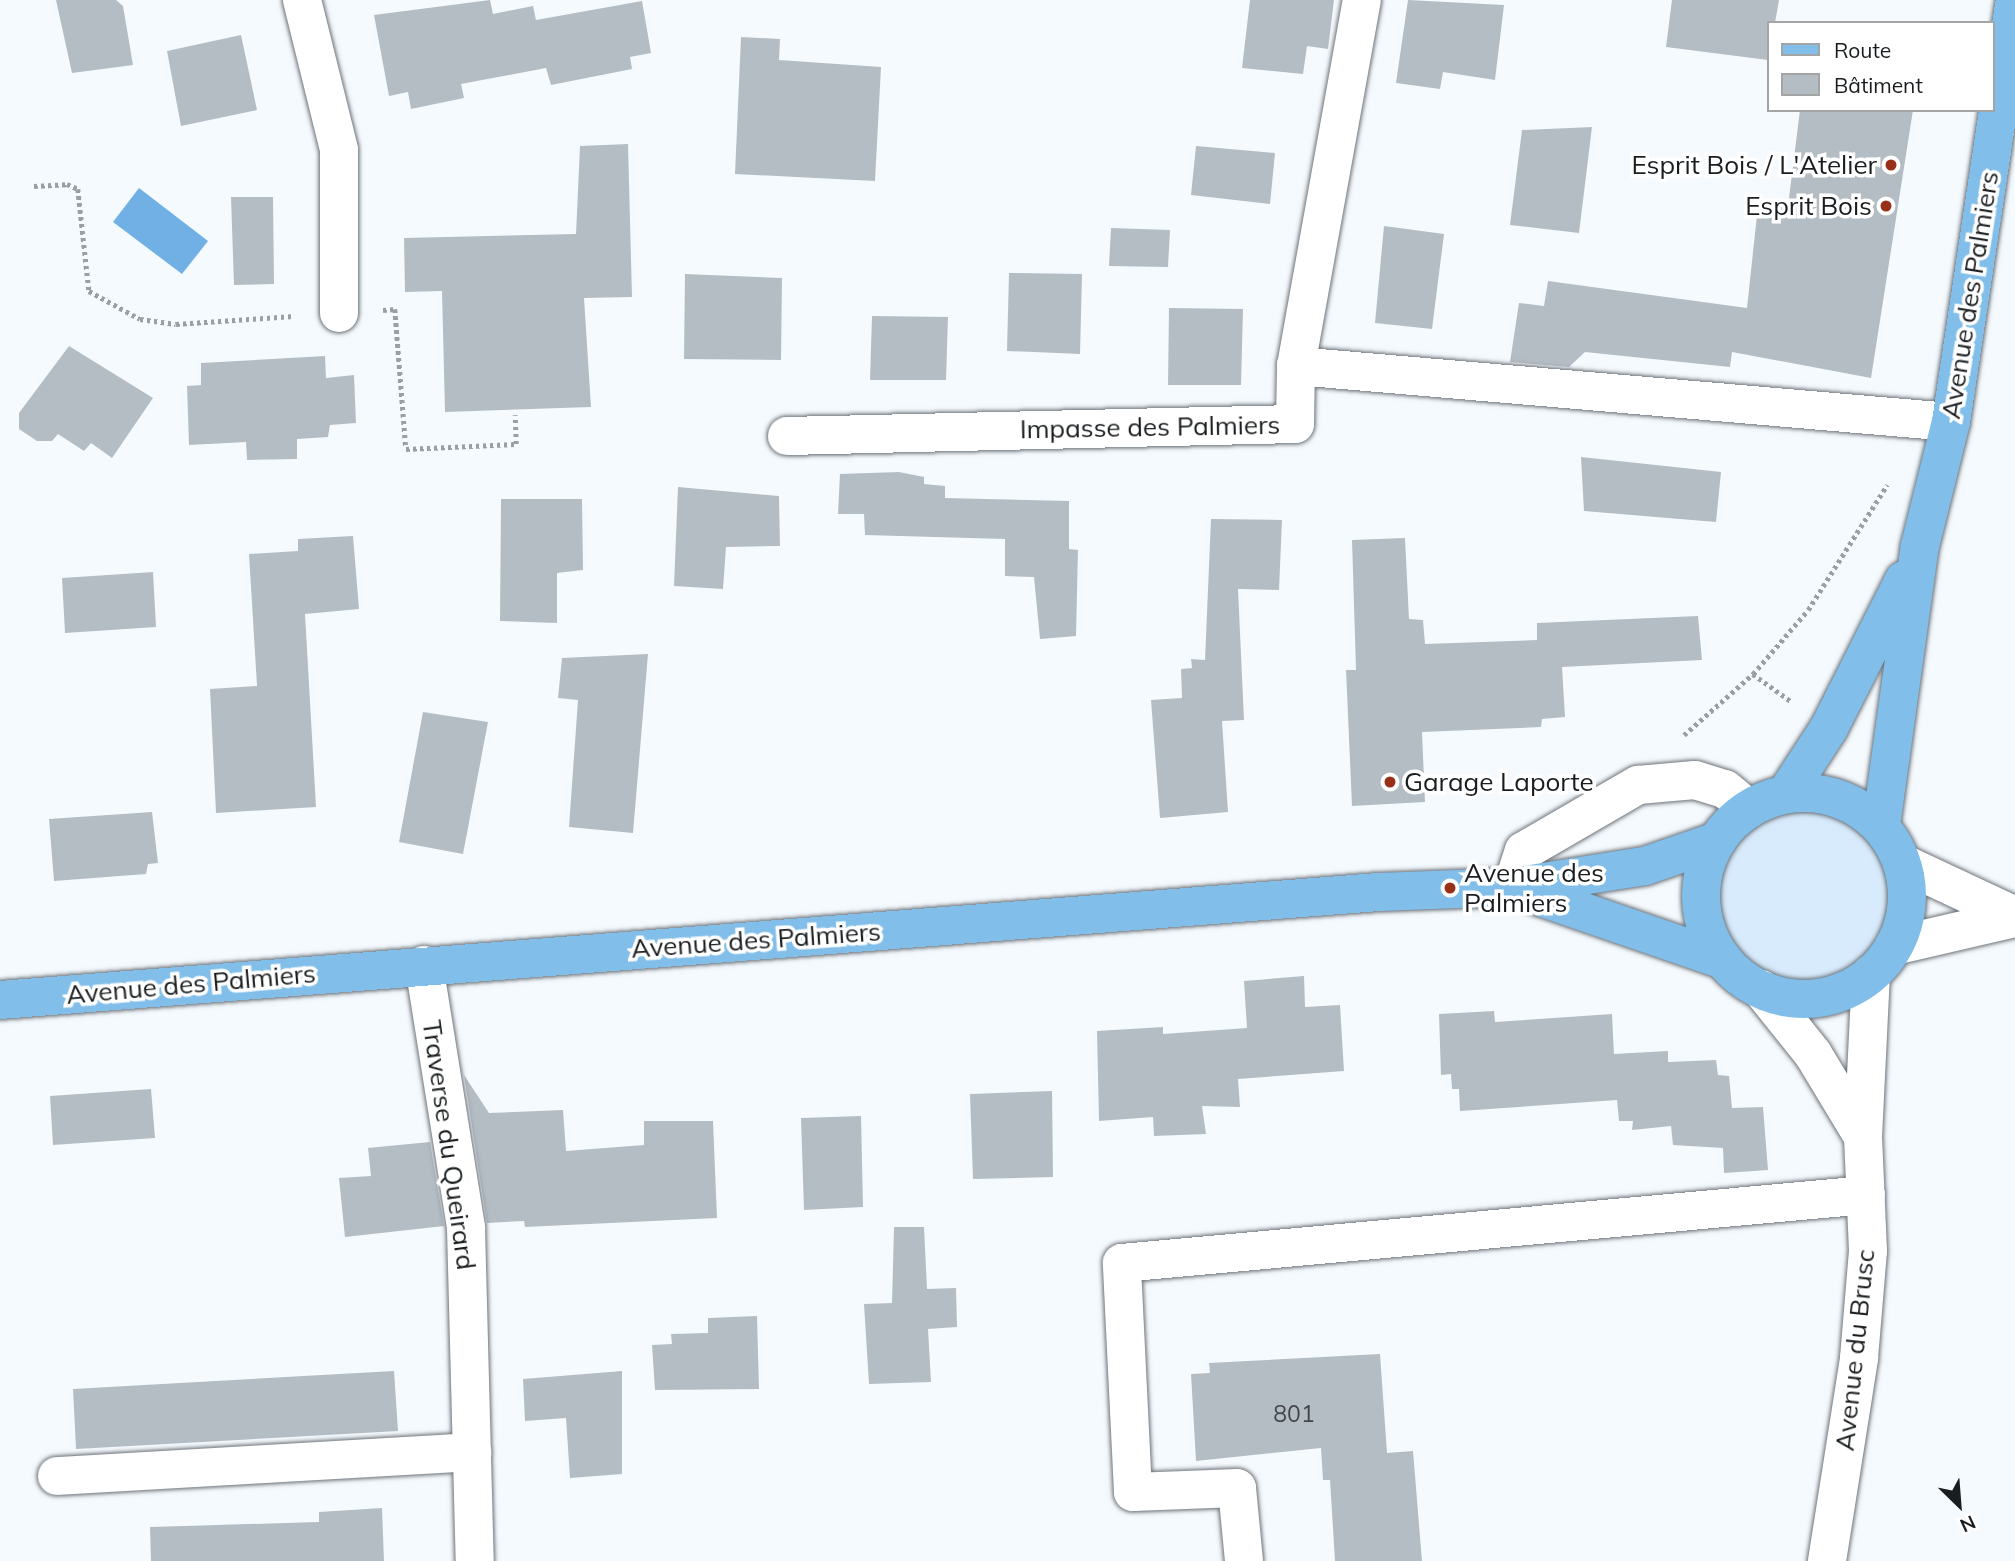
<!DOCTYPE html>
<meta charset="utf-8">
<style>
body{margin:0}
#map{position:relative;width:2015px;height:1561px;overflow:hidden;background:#f5fafe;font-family:Mulish,sans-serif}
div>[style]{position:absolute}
.green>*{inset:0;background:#d7ebfc}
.round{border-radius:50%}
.water>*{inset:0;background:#70b0e4}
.building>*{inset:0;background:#b5bdc4}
.path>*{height:4.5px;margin-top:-2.25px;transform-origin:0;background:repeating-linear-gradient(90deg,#9b9fa2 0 3.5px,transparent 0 7px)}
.roads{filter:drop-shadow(0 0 2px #6d747a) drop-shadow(0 0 2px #6d747a)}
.minor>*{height:38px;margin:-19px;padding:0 19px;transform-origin:19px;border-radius:19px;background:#fff}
.major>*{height:38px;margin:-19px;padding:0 19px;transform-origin:19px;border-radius:19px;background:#81bee9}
.major>.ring{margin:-19px;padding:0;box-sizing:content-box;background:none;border:38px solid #81bee9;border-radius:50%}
.dots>*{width:19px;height:19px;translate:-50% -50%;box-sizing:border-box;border:4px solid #fff;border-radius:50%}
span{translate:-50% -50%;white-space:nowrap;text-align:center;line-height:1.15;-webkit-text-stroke:7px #fff;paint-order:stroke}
.number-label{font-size:23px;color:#414548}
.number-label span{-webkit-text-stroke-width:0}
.poi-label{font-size:26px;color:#1a1d1f}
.right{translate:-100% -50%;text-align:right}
.left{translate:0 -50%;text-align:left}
.street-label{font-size:26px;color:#1a1d1f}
.legend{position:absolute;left:1767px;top:21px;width:228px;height:91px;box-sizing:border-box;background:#fff;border:2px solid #a3a5a5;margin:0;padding:9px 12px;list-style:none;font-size:21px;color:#1a1d1f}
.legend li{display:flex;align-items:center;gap:14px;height:35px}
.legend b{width:35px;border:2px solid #a3a5a5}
.north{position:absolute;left:1924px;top:1470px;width:70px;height:70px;-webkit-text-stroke:5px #fff;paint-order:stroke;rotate:155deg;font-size:19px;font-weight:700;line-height:28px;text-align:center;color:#1a1d1f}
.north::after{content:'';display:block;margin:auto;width:24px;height:32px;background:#1a1d1f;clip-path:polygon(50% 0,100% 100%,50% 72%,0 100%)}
</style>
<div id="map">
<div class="green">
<i class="round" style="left:1701px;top:793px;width:206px;height:206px"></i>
</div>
<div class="water">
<i style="clip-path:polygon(139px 188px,208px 241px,182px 274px,113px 222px)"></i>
</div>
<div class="building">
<i style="clip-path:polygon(56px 0,116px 0,123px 6px,133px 65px,72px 73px)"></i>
<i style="clip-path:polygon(490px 0,493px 14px,533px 6px,536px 20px,642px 1px,651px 53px,630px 57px,632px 69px,551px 85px,546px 68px,461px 84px,464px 98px,411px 109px,408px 92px,389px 96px,374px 15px)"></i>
<i style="clip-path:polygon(1250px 0,1334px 0,1328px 49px,1307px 46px,1303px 74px,1242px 68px)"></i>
<i style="clip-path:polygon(1408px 0,1504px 5px,1495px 80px,1443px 72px,1440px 89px,1396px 83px)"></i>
<i style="clip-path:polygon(1672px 0,1779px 0,1775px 23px,1768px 23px,1768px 60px,1666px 47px)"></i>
<i style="clip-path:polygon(241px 35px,257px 110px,181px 126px,167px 51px)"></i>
<i style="clip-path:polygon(741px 37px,780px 39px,779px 60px,881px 67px,875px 181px,735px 174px)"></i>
<i style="clip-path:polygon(1800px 110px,1913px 110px,1871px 378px,1732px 352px,1730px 367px,1585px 352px,1569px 367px,1510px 362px,1519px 303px,1544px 306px,1548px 281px,1747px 308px,1757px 215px,1775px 217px,1777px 205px,1788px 206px)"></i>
<i style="clip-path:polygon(1592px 127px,1579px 233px,1510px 225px,1522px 130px)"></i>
<i style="clip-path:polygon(628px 144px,632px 297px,584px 298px,591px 407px,445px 412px,442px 291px,405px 292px,404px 238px,576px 234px,580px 146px)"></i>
<i style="clip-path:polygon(1196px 146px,1275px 153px,1270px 204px,1191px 195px)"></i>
<i style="clip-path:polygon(231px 197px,273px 197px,274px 284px,234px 285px)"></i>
<i style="clip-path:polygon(1384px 226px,1444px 234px,1432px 329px,1375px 323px)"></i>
<i style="clip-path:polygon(1111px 228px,1170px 230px,1168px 267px,1109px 266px)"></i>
<i style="clip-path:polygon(1009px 273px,1082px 274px,1080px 354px,1007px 351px)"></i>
<i style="clip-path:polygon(685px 274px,782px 278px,781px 360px,684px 359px)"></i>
<i style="clip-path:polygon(1169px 308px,1243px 309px,1241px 385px,1168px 385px)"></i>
<i style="clip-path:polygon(872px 316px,948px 317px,946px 380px,870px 380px)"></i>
<i style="clip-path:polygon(69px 346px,153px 398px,112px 458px,91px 443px,84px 451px,58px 434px,52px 441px,37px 441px,19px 429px,19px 413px)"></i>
<i style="clip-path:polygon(325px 356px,326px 378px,354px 375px,356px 423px,330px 425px,328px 437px,297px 439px,297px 459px,247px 460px,246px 442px,189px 445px,187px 386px,201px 385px,201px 363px)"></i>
<i style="clip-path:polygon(1581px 457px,1721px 472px,1716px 522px,1584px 511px)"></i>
<i style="clip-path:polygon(899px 472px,924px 477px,924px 484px,945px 486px,945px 498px,1069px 501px,1069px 549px,1078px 550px,1076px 636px,1040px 639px,1034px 577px,1005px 576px,1005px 539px,865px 535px,864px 514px,838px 514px,840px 474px)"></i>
<i style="clip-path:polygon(678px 487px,779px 496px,780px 546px,726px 547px,723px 589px,674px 586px)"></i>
<i style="clip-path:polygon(501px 499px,582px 499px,583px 570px,557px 573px,557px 623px,500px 621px)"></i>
<i style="clip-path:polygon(1211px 519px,1282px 520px,1279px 590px,1238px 589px,1244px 720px,1222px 721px,1228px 812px,1160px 818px,1151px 700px,1182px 698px,1181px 669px,1192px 668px,1191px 659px,1205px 660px)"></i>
<i style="clip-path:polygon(353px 536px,359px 609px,305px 614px,316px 807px,216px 813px,210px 689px,257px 686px,249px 554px,298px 551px,298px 539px)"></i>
<i style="clip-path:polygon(1405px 538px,1409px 619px,1423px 620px,1425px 644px,1537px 640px,1537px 623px,1698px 616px,1702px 660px,1562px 667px,1565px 717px,1542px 719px,1541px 727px,1422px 732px,1425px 802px,1352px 806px,1346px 670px,1356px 670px,1352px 540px)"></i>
<i style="clip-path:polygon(153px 572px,156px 627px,65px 633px,62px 578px)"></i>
<i style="clip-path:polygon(648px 654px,633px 833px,569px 827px,578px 700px,558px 698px,562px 658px)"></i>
<i style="clip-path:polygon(423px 712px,488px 722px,463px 854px,399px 842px)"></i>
<i style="clip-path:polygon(152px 812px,158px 863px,148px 864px,146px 874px,54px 881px,49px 819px)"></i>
<i style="clip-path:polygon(1304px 976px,1305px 1007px,1340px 1005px,1344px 1071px,1238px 1079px,1240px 1107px,1202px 1106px,1206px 1134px,1154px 1136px,1153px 1117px,1099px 1121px,1097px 1031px,1163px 1027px,1163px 1034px,1247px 1028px,1244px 981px)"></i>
<i style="clip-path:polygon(1494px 1011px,1495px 1022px,1612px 1014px,1614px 1054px,1668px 1051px,1668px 1062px,1716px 1060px,1718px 1075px,1729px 1076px,1732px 1108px,1763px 1107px,1768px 1170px,1724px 1173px,1723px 1148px,1673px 1145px,1671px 1126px,1632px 1130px,1633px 1121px,1619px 1121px,1617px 1100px,1460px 1111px,1459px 1089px,1452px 1089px,1451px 1074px,1441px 1075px,1439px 1014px)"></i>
<i style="clip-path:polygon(464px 1075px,489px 1113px,563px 1110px,566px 1151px,644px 1145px,644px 1121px,713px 1121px,717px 1218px,525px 1227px,524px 1221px,487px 1223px)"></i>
<i style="clip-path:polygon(151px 1089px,155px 1138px,53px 1145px,50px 1096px)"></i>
<i style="clip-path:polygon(1052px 1091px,1053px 1177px,973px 1179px,970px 1094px)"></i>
<i style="clip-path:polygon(861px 1116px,863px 1207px,804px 1210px,801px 1118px)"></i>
<i style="clip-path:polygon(430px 1142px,444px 1226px,345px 1237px,339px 1178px,371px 1176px,368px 1148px)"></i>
<i style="clip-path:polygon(894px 1227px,924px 1227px,927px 1289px,956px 1288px,957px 1327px,928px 1329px,931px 1382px,869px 1384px,864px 1304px,892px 1303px)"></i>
<i style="clip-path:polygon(757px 1316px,759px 1389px,655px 1390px,652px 1345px,672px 1344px,671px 1334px,708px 1333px,708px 1318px)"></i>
<i style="clip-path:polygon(1380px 1354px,1387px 1453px,1413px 1451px,1422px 1561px,1335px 1561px,1330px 1480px,1323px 1480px,1321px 1448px,1196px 1461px,1191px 1374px,1210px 1373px,1209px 1363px)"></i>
<i style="clip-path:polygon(394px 1371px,398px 1431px,76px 1449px,73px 1389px)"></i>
<i style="clip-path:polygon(622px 1371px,622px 1474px,570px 1478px,566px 1418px,525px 1421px,523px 1379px)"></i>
<i style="clip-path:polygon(382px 1508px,384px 1561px,151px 1561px,150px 1527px,319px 1522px,319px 1512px)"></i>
</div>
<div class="path">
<i style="left:34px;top:186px;width:33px;rotate:-3deg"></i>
<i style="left:67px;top:184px;width:12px;rotate:24deg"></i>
<i style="left:78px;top:189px;width:103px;rotate:83.8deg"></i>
<i style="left:89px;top:291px;width:58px;rotate:28.8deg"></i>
<i style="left:140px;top:319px;width:36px;rotate:8deg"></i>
<i style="left:176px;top:324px;width:118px;rotate:-3.9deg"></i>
<i style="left:383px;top:310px;width:12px;rotate:-5deg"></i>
<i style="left:395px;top:309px;width:140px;rotate:85.5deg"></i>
<i style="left:406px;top:449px;width:110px;rotate:-2.6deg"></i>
<i style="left:516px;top:444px;width:29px;rotate:-92deg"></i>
<i style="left:1753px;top:674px;width:48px;rotate:35.7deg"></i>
<i style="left:1684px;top:735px;width:92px;rotate:-41.5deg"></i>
<i style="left:1753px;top:674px;width:84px;rotate:-49.3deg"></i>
<i style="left:1808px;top:610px;width:148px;rotate:-57.7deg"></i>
</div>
<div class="roads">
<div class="minor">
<i style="left:302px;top:0;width:154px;rotate:76.1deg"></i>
<i style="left:339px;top:150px;width:163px;rotate:90deg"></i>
<i style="left:1296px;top:366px;width:657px;rotate:4.89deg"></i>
<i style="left:787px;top:436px;width:508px;rotate:-1.35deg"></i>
<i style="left:1295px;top:424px;width:58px;rotate:-89deg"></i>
<i style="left:1296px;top:366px;width:372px;rotate:-79.8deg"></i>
<i style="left:1902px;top:863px;width:125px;rotate:25.1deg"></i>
<i style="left:1512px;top:887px;width:38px;rotate:-72deg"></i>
<i style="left:1524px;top:851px;width:132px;rotate:-30.1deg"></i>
<i style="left:1638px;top:785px;width:57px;rotate:-5deg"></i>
<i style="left:1695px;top:780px;width:31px;rotate:17deg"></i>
<i style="left:1725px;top:789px;width:31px;rotate:40deg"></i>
<i style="left:1894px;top:946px;width:124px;rotate:-13deg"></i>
<i style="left:424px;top:965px;width:266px;rotate:80.9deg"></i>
<i style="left:466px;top:1228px;width:333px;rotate:88.5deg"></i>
<i style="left:1761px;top:989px;width:83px;rotate:51.3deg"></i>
<i style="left:1813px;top:1054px;width:97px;rotate:58.9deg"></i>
<i style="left:57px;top:1476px;width:416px;rotate:-3.3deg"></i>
<i style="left:1244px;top:1561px;width:73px;rotate:-95.5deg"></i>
<i style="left:1237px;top:1488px;width:104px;rotate:177.8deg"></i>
<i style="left:1133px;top:1492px;width:229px;rotate:-92.8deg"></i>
<i style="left:1122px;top:1263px;width:747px;rotate:-5.22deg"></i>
<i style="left:1827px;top:1561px;width:206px;rotate:-81deg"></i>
<i style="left:1859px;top:1358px;width:107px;rotate:-85.2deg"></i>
<i style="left:1868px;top:1251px;width:114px;rotate:-92.5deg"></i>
<i style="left:1863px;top:1137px;width:163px;rotate:-87.2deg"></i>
</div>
<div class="major">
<i class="ring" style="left:1701px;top:793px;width:168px;height:168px"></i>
<i style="left:1786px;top:794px;width:79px;rotate:-56.9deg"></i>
<i style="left:1829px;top:728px;width:166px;rotate:-63.1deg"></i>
<i style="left:1881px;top:826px;width:283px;rotate:-82.1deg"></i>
<i style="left:1920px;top:546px;width:128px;rotate:-76deg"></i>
<i style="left:1951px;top:422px;width:427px;rotate:-81.4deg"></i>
<i style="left:1517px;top:889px;width:218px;rotate:19deg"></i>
<i style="left:0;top:1000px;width:1383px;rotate:-4.48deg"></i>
<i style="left:1379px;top:892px;width:133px;rotate:-2.2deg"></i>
<i style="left:1512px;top:887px;width:135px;rotate:-9deg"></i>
<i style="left:1645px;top:866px;width:76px;rotate:-19.1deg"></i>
</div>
</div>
<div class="dots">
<i style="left:1891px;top:165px;background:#983018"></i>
<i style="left:1886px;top:206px;background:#983018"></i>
<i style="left:1390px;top:782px;background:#983018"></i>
<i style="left:1450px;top:888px;background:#983018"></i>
</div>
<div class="number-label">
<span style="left:1294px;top:1414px">801</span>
</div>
<div class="poi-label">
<span class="right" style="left:1877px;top:165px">Esprit Bois / L'Atelier</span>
<span class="right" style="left:1872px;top:206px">Esprit Bois</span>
<span class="left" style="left:1404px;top:782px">Garage Laporte</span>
<span class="left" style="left:1464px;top:888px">Avenue des<br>Palmiers</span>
</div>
<div class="street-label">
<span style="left:1970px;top:295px;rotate:-81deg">Avenue des Palmiers</span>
<span style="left:1150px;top:427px;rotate:-1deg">Impasse des Palmiers</span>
<span style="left:756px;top:940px;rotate:-4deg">Avenue des Palmiers</span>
<span style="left:191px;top:984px;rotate:-5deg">Avenue des Palmiers</span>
<span style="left:449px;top:1145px;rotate:82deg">Traverse du Queirard</span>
<span style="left:1855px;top:1350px;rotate:-84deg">Avenue du Brusc</span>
</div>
<ul class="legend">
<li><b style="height:9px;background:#81bee9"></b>Route</li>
<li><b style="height:19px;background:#b5bdc4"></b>Bâtiment</li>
</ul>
<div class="north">N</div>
</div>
